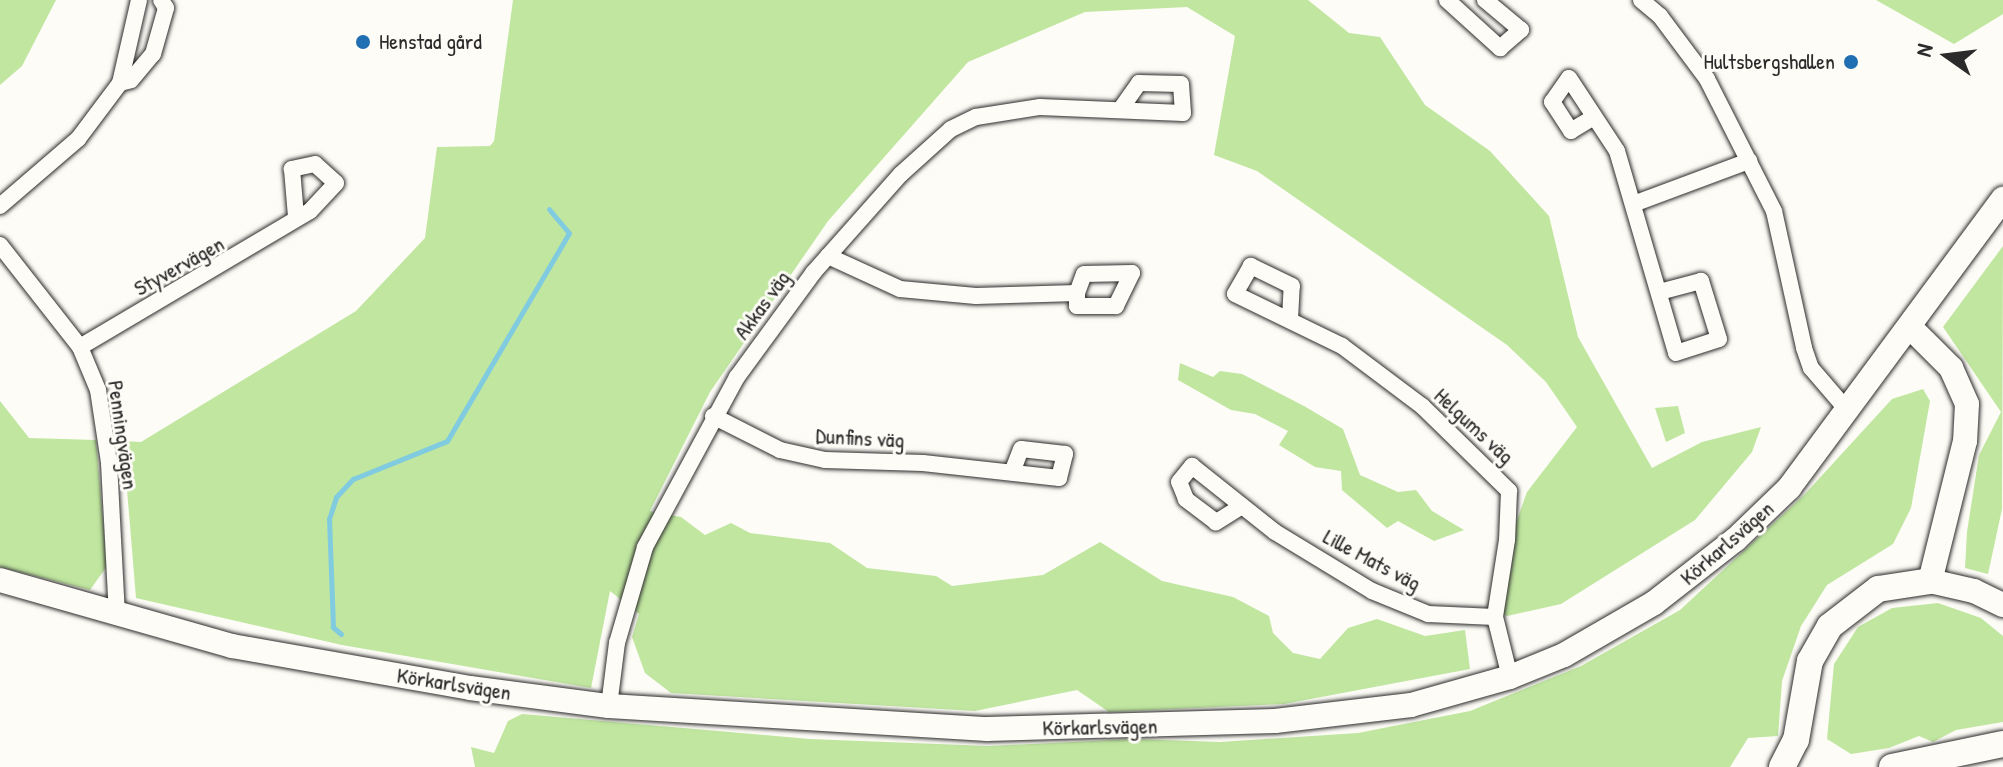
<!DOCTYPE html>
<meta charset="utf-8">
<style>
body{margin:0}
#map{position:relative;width:2003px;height:767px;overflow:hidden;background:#fdfcf7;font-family:"Patrick Hand",sans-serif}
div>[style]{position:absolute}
.green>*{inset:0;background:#c0e6a0}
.stream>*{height:5px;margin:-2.5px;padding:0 2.5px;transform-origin:2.5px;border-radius:2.5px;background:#80cbe0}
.roads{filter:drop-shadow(0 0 2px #2b2b2b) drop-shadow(0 0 2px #2b2b2b)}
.street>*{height:16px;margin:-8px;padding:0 8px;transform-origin:8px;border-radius:8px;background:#fdfcf7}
.secondary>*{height:24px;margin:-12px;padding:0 12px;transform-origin:12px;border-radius:12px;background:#fdfcf7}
.primary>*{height:26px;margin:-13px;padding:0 13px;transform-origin:13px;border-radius:13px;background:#fdfcf7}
.dots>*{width:22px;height:22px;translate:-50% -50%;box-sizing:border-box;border:4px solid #fdfcf7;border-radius:50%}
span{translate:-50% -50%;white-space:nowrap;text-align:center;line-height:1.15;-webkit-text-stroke:6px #fdfcf7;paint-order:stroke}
.poi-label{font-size:22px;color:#2b2b2b}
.left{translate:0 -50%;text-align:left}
.right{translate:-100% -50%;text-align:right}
.street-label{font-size:22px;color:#2b2b2b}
.north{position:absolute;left:1907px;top:16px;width:80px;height:80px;-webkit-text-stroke:6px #fdfcf7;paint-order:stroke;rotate:284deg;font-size:22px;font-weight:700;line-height:32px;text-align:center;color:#2b2b2b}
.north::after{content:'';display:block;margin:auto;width:28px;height:36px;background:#2b2b2b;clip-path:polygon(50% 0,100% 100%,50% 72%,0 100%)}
</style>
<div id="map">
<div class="green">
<i style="clip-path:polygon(0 0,56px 0,22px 66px,0 85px)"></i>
<i style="clip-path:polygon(513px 0,1308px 0,1349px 33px,1380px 37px,1425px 105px,1490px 151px,1549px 216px,1578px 337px,1652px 468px,1702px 442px,1761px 427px,1752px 452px,1695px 520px,1561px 604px,1507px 616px,1487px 605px,1527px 492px,1577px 427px,1546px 382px,1507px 345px,1257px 171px,1214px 155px,1235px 36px,1187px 7px,1085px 12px,968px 62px,828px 221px,710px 392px,650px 511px,681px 517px,705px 535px,731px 523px,750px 533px,830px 543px,867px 568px,936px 576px,952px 586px,1043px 575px,1100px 542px,1162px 581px,1233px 597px,1269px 616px,1273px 633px,1293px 653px,1320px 659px,1348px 628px,1377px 619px,1425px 636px,1465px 630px,1470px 669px,1284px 704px,1109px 712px,1077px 690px,975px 711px,671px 693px,645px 673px,632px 637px,639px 614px,610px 591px,591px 688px,342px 645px,136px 598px,123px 441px,141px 442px,356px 311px,425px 238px,437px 147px,490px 146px,494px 141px)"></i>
<i style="clip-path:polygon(1876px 0,2003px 0,2003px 14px,1954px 44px)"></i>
<i style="clip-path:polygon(2003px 246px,2002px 509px,1988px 574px,1965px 568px,1967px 532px,1979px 455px,2001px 412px,1943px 327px)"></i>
<i style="clip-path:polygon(1180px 363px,1213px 377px,1220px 371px,1242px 374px,1304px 406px,1343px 429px,1360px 475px,1398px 492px,1416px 490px,1432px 511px,1464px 530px,1434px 541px,1398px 521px,1387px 528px,1342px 490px,1341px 471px,1315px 467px,1279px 445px,1288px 431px,1255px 414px,1231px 410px,1178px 380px)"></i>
<i style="clip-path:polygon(1923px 389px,1930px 401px,1911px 508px,1893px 544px,1827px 585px,1801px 626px,1782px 681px,1778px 736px,1748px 738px,1730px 767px,475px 767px,471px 747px,494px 753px,508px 721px,522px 714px,810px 739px,988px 746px,1134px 739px,1220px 742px,1358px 733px,1470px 711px,1581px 666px,1680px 610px,1804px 495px,1892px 399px)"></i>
<i style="clip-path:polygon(0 401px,29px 438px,96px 440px,107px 566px,90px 590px,0 567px)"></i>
<i style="clip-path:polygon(1678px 406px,1685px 433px,1666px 442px,1655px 408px)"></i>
<i style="clip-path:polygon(1938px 603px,1981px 618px,2003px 636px,2003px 722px,1956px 730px,1933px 742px,1919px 736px,1889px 748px,1851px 754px,1827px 739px,1834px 664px,1858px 627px,1892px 608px)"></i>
</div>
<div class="stream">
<i style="left:341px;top:634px;width:11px;rotate:-139deg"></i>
<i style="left:333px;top:627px;width:108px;rotate:-92.1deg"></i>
<i style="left:329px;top:519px;width:23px;rotate:-72deg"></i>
<i style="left:336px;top:497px;width:25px;rotate:-47deg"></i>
<i style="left:353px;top:479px;width:101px;rotate:-22deg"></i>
<i style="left:447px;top:441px;width:241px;rotate:-59.6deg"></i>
<i style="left:569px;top:233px;width:31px;rotate:-130deg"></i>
</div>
<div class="roads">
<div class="street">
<i style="left:1447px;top:0;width:72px;rotate:42.2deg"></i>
<i style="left:1500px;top:48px;width:28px;rotate:-41deg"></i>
<i style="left:1521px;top:30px;width:47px;rotate:-140.2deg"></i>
<i style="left:1641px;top:0;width:25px;rotate:40deg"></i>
<i style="left:1660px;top:16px;width:79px;rotate:53.3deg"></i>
<i style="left:1707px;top:79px;width:148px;rotate:63.1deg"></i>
<i style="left:1774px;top:211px;width:140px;rotate:77.6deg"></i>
<i style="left:1804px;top:348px;width:21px;rotate:71deg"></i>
<i style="left:1811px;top:368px;width:57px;rotate:49.3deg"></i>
<i style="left:120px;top:83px;width:11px;rotate:-15deg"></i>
<i style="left:131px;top:80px;width:34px;rotate:-50deg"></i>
<i style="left:153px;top:54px;width:48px;rotate:-74.2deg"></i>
<i style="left:166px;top:8px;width:9px;rotate:-122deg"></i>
<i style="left:1594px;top:117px;width:27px;rotate:149deg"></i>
<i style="left:1571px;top:131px;width:35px;rotate:-123deg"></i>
<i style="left:1552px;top:102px;width:29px;rotate:-55deg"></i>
<i style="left:1569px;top:78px;width:87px;rotate:56.7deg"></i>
<i style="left:1617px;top:151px;width:210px;rotate:73.7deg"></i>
<i style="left:1676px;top:353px;width:45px;rotate:-18deg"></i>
<i style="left:1719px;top:339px;width:61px;rotate:-107.2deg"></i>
<i style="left:1701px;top:281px;width:43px;rotate:165.3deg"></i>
<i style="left:1636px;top:203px;width:121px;rotate:-20.4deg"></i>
<i style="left:0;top:206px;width:103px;rotate:-40.7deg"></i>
<i style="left:78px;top:139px;width:70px;rotate:-53.1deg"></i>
<i style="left:120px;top:83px;width:85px;rotate:-77.1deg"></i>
<i style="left:0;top:245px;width:130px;rotate:51.9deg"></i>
<i style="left:80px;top:347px;width:47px;rotate:67.3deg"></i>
<i style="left:98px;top:390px;width:74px;rotate:81.4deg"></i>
<i style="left:109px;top:463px;width:151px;rotate:87deg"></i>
<i style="left:828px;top:256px;width:79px;rotate:24.6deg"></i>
<i style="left:900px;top:289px;width:76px;rotate:5.3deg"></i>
<i style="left:976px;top:296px;width:101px;rotate:-1.7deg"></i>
<i style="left:1077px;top:293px;width:20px;rotate:-70deg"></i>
<i style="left:1084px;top:274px;width:48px;rotate:-1.2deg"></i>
<i style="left:1132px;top:273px;width:37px;rotate:116deg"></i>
<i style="left:1116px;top:306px;width:39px;rotate:180deg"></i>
<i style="left:1077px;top:306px;width:13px;rotate:-90deg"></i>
<i style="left:1290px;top:319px;width:33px;rotate:-87deg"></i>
<i style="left:1292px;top:286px;width:46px;rotate:-154deg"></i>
<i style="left:1251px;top:266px;width:32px;rotate:120deg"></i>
<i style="left:1235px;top:294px;width:119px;rotate:25.9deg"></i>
<i style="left:1342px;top:346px;width:100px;rotate:36.9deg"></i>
<i style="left:1422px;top:406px;width:122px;rotate:44.3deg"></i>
<i style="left:1509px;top:491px;width:49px;rotate:92.3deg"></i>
<i style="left:1507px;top:540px;width:78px;rotate:98.9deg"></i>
<i style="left:1495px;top:617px;width:62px;rotate:76deg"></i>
<i style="left:80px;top:347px;width:267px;rotate:-30.6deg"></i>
<i style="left:310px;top:211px;width:38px;rotate:-47deg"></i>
<i style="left:336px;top:183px;width:28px;rotate:-138deg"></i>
<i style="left:315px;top:164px;width:24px;rotate:168deg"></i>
<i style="left:292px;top:169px;width:48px;rotate:85.2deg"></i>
<i style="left:713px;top:416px;width:75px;rotate:26.9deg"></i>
<i style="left:780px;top:450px;width:46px;rotate:12.5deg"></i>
<i style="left:825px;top:460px;width:98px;rotate:1.8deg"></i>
<i style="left:923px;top:463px;width:137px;rotate:6.3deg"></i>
<i style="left:1059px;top:478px;width:25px;rotate:-76deg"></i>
<i style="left:1065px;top:454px;width:44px;rotate:-173.5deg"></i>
<i style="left:1021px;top:449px;width:25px;rotate:111deg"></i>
<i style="left:1242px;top:506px;width:31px;rotate:148deg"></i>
<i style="left:1216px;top:522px;width:38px;rotate:-143deg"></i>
<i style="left:1186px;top:499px;width:18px;rotate:-112deg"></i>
<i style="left:1179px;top:482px;width:21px;rotate:-51deg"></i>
<i style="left:1192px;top:466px;width:106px;rotate:38.5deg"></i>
<i style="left:1275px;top:532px;width:114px;rotate:31.3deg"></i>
<i style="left:1372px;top:591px;width:61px;rotate:22.3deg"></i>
<i style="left:1428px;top:614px;width:67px;rotate:2.6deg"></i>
<i style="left:609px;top:706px;width:64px;rotate:-82.8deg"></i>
<i style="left:617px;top:643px;width:100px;rotate:-73.7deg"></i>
<i style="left:645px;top:547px;width:193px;rotate:-61.6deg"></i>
<i style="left:737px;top:377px;width:129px;rotate:-53.8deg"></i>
<i style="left:813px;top:273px;width:132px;rotate:-48.4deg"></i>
<i style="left:901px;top:174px;width:67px;rotate:-42deg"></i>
<i style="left:951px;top:129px;width:28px;rotate:-26deg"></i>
<i style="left:976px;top:117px;width:65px;rotate:-8.9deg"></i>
<i style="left:1040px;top:107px;width:143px;rotate:2.4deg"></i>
<i style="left:1183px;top:113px;width:29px;rotate:-94deg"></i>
<i style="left:1181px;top:84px;width:42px;rotate:-178.6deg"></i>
<i style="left:1139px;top:83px;width:32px;rotate:125deg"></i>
</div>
<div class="secondary">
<i style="left:1911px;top:328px;width:57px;rotate:45deg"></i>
<i style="left:1951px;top:368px;width:39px;rotate:66deg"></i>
<i style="left:1967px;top:404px;width:37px;rotate:93deg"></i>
<i style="left:1965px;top:441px;width:144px;rotate:104deg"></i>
<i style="left:1930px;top:581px;width:45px;rotate:12.8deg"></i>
<i style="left:1974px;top:591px;width:32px;rotate:26deg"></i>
<i style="left:0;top:580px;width:241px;rotate:15.9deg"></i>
<i style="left:232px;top:646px;width:242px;rotate:10deg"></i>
<i style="left:470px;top:688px;width:140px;rotate:7.4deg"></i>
<i style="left:609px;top:706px;width:379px;rotate:3.5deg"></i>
<i style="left:987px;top:729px;width:288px;rotate:-1.6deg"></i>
<i style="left:1275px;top:721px;width:137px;rotate:-6.7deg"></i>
<i style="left:1411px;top:705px;width:103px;rotate:-15.8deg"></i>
<i style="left:1510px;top:677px;width:58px;rotate:-22.2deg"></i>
<i style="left:1564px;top:655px;width:104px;rotate:-30deg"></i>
<i style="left:1654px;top:603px;width:104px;rotate:-38deg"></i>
<i style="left:1736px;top:539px;width:74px;rotate:-43.9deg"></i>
<i style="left:1789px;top:488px;width:360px;rotate:-53.5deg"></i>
</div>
<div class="primary">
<i style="left:1782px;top:767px;width:30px;rotate:-63deg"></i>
<i style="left:1796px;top:740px;width:80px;rotate:-80deg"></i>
<i style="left:1810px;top:661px;width:40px;rotate:-60.3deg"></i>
<i style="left:1830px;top:626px;width:61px;rotate:-37.6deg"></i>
<i style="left:1878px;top:589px;width:53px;rotate:-8.7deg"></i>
<i style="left:1892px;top:767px;width:113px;rotate:-11.7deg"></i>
</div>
</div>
<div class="dots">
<i style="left:363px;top:42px;background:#1f6fb2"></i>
<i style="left:1851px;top:62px;background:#1f6fb2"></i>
</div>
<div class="poi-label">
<span class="left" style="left:379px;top:42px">Henstad gård</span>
<span class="right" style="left:1835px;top:62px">Hultsbergshallen</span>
</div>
<div class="street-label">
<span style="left:179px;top:266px;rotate:-29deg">Styvervägen</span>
<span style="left:762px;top:305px;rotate:-54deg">Akkas väg</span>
<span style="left:1474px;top:426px;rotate:43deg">Helgums väg</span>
<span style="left:123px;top:435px;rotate:82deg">Penningvägen</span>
<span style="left:860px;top:438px;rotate:3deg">Dunfins väg</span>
<span style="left:1727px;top:543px;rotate:-41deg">Körkarlsvägen</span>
<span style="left:1372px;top:560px;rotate:28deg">Lille Mats väg</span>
<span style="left:454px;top:684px;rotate:9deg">Körkarlsvägen</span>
<span style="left:1100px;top:727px;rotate:-1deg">Körkarlsvägen</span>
</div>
<div class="north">N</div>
</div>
